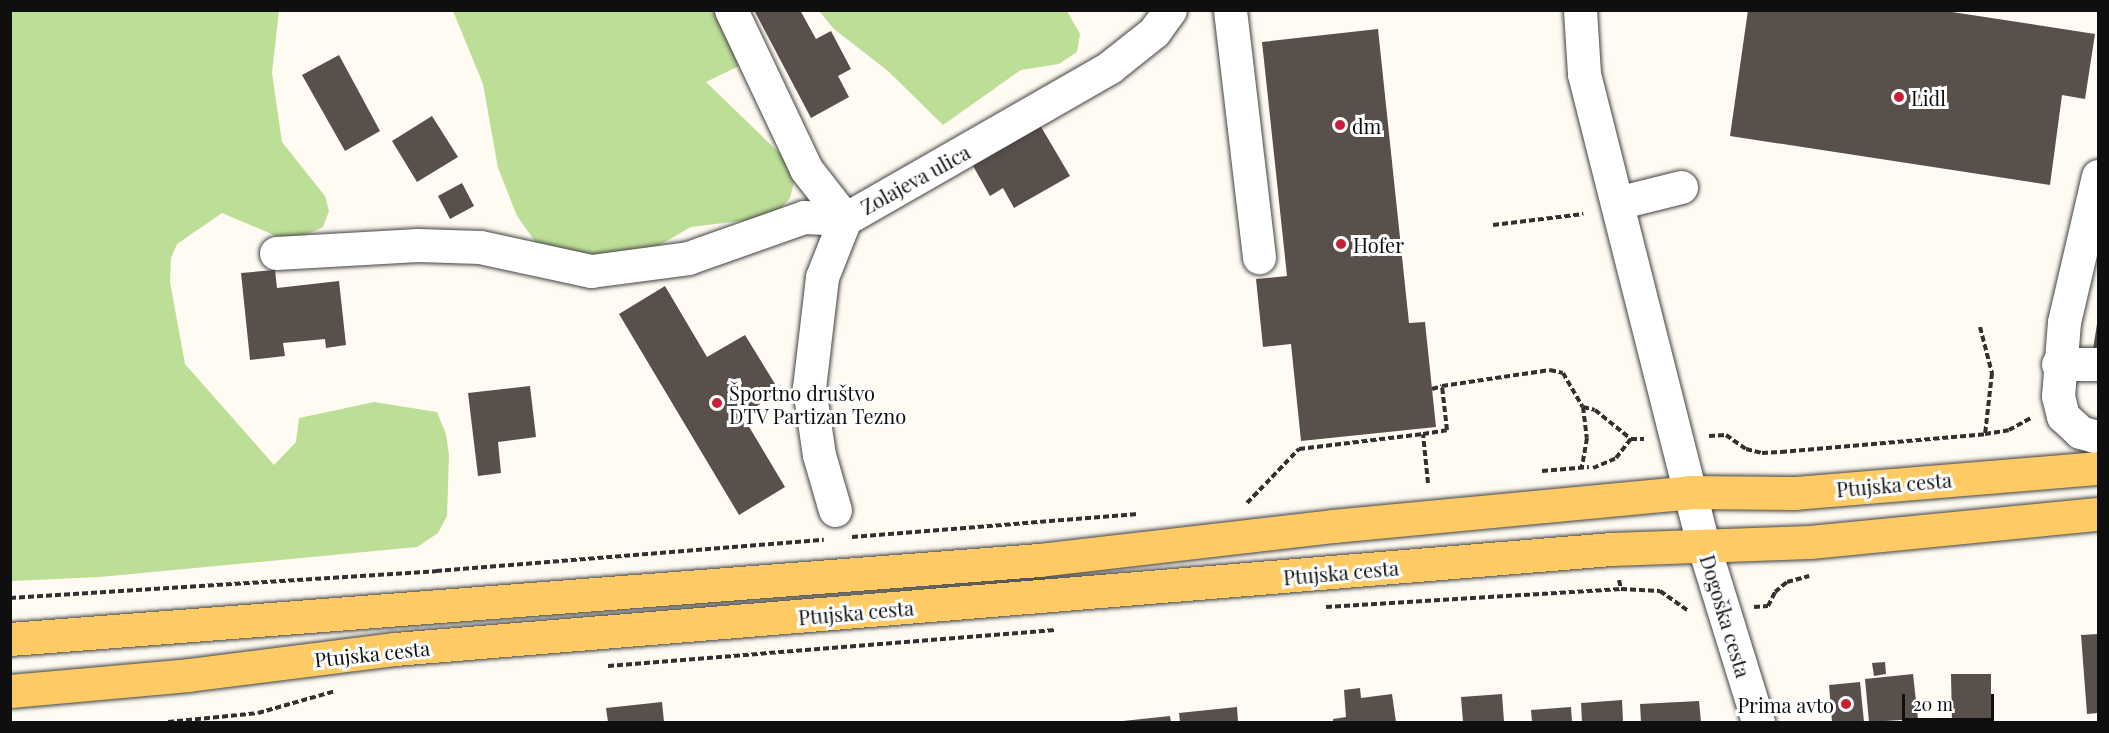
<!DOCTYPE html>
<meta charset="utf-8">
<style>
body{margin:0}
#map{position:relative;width:2109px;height:733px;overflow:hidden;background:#fffbf2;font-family:"Playfair Display",serif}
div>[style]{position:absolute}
.forest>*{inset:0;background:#bdde97}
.building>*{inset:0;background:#594f4b}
.path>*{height:4px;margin-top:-2px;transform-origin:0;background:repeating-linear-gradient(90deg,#313131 0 6px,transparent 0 9px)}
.roads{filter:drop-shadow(0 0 2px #424242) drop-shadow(0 0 2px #424242)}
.minor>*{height:33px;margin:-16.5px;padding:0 16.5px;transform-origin:16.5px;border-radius:16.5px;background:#fff}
.major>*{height:33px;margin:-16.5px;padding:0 16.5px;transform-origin:16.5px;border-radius:16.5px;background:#feca63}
.dots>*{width:16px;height:16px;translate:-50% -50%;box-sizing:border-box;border:3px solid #fff;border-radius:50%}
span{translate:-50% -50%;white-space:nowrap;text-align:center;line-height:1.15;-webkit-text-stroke:6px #fff;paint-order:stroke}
.poi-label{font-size:20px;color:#0f0f0f}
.left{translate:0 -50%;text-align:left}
.right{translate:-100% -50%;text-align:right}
.street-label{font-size:20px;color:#0f0f0f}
.frame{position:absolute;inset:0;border:12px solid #0f0f0f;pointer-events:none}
.scale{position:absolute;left:1902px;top:694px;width:92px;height:27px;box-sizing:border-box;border:3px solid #0f0f0f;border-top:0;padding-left:8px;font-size:18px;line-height:21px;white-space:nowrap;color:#0f0f0f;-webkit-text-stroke:4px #fff;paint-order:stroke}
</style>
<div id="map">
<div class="forest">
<i style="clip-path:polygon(10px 11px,279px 11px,272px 73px,282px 142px,325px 196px,329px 211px,323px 227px,299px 238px,281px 238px,222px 213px,177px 244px,171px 258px,170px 282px,185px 364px,274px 465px,296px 442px,299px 418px,374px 402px,437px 412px,446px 434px,449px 455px,447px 516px,438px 533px,417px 547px,100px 577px,11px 581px)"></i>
<i style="clip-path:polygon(453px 11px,717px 11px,741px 65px,706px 82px,797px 170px,790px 198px,773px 217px,691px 227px,637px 258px,588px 261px,539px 247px,517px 216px,498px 168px,483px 84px)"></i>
<i style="clip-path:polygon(819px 11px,1067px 11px,1080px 34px,1077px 52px,1059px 64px,1021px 70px,943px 125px,888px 71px,834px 29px)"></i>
</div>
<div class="building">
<i style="clip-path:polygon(754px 10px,800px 10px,816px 39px,831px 31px,851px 69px,838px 76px,849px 97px,811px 118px)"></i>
<i style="clip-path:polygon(1748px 10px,1939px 10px,2095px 34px,2085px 99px,2062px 95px,2050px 185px,1730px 136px)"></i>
<i style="clip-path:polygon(1378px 29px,1409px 323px,1425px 322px,1436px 427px,1301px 441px,1291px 344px,1263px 347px,1256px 279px,1287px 276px,1262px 42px)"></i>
<i style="clip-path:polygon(339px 55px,380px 131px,345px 151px,302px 75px)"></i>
<i style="clip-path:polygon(432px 116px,458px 157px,417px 182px,392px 141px)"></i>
<i style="clip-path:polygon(1040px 125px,1070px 176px,1014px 208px,1003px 188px,990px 196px,972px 164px)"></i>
<i style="clip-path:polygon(462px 183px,474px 206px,450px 219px,438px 196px)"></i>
<i style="clip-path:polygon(275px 270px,277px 288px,339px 281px,346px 345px,326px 348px,325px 339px,283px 343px,285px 356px,250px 360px,241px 273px)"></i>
<i style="clip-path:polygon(665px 286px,707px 357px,745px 335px,780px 392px,742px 415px,785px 487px,739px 515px,619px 314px)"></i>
<i style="clip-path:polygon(2097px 324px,2098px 324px,2098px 356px,2092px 355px)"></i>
<i style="clip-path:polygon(530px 386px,536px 437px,498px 442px,501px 473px,478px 476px,468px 393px)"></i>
<i style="clip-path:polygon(2098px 634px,2098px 713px,2087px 714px,2081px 635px)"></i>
<i style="clip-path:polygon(1885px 662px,1886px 674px,1874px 676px,1872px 663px)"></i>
<i style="clip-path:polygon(1913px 674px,1918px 719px,1869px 722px,1865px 679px)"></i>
<i style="clip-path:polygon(1951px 674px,1991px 674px,1991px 721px,1952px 722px)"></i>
<i style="clip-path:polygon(1860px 682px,1864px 722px,1832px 722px,1829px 685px)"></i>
<i style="clip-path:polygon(1360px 688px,1361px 698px,1392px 694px,1396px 722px,1333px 722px,1333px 719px,1346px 717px,1344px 690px)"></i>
<i style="clip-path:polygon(1502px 694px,1504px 722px,1463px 722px,1461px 697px)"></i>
<i style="clip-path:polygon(1622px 700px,1623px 722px,1582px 722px,1581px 703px)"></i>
<i style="clip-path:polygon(1699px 701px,1701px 722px,1641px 722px,1640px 704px)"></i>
<i style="clip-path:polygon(662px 702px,664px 722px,608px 722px,606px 708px)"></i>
<i style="clip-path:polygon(1237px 707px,1238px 722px,1180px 722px,1179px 713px)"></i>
<i style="clip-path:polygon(1571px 707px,1572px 722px,1532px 722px,1531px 710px)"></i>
<i style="clip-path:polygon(1170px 716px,1171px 722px,1123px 722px,1123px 721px)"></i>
</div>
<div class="path">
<i style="left:1493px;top:225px;width:91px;rotate:-7deg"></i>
<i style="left:1980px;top:327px;width:48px;rotate:75.4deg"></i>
<i style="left:1992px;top:373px;width:61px;rotate:96.5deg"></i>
<i style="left:1432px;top:389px;width:10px;rotate:-17deg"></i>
<i style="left:1583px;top:407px;width:12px;rotate:14deg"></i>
<i style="left:1595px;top:410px;width:46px;rotate:38.9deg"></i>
<i style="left:1709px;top:436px;width:17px;rotate:-3deg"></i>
<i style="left:1726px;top:435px;width:24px;rotate:35deg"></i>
<i style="left:1746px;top:449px;width:16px;rotate:14deg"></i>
<i style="left:1762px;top:453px;width:19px;rotate:-3deg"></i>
<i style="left:1781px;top:452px;width:205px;rotate:-5deg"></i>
<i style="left:1985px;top:434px;width:24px;rotate:-9deg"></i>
<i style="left:2009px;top:430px;width:25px;rotate:-29deg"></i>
<i style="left:1593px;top:468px;width:25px;rotate:-23deg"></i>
<i style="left:1616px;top:458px;width:24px;rotate:-52deg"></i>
<i style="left:1631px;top:439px;width:13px"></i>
<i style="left:1542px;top:471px;width:47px;rotate:-4.9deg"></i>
<i style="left:1428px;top:483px;width:49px;rotate:-95.8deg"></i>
<i style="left:1423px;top:434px;width:24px;rotate:-9deg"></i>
<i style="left:1447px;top:430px;width:44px;rotate:-96.5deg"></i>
<i style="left:1442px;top:386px;width:109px;rotate:-8.4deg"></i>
<i style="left:1550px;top:370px;width:13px;rotate:13deg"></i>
<i style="left:1563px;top:373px;width:39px;rotate:60deg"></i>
<i style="left:1583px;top:407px;width:31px;rotate:83deg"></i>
<i style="left:1587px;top:438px;width:29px;rotate:100deg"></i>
<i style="left:1247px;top:503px;width:75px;rotate:-46.1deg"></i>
<i style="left:1299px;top:449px;width:125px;rotate:-6.9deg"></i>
<i style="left:852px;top:537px;width:287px;rotate:-4.6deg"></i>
<i style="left:1619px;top:580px;width:9px;rotate:77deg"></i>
<i style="left:1621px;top:589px;width:39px;rotate:3deg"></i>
<i style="left:1660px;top:591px;width:35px;rotate:35deg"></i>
<i style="left:10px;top:598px;width:427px;rotate:-3.6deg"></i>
<i style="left:436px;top:571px;width:389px;rotate:-4.6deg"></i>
<i style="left:1326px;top:607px;width:296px;rotate:-3.5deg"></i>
<i style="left:1754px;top:607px;width:14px;rotate:-4deg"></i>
<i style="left:1768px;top:606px;width:16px;rotate:-63deg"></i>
<i style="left:1775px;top:592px;width:16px;rotate:-40deg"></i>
<i style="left:1787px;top:582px;width:23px;rotate:-15deg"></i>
<i style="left:608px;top:666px;width:448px;rotate:-4.6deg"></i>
<i style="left:168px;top:722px;width:90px;rotate:-5.7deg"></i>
<i style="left:258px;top:713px;width:80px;rotate:-15.9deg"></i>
</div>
<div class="roads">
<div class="minor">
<i style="left:731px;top:10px;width:176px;rotate:64.7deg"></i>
<i style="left:806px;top:169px;width:63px;rotate:52deg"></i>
<i style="left:1230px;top:10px;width:249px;rotate:83.3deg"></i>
<i style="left:1580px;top:10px;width:64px;rotate:86.4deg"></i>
<i style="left:1584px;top:74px;width:485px;rotate:75.8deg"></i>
<i style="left:1703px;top:544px;width:186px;rotate:72.8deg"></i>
<i style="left:2098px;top:176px;width:150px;rotate:103.1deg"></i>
<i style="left:2064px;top:322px;width:74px;rotate:94.6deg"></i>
<i style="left:2058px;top:396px;width:21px;rotate:76deg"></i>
<i style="left:2063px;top:416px;width:23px;rotate:43deg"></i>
<i style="left:2080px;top:432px;width:19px;rotate:16deg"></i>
<i style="left:1617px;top:203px;width:66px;rotate:-14deg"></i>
<i style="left:276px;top:253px;width:142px;rotate:-3.2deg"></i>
<i style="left:418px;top:245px;width:62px;rotate:1.8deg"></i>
<i style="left:480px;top:247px;width:114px;rotate:12.2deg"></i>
<i style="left:591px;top:271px;width:98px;rotate:-7.6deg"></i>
<i style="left:688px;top:258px;width:123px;rotate:-19.5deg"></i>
<i style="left:804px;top:217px;width:41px;rotate:2.8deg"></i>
<i style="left:2058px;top:364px;width:40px"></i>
<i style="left:835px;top:510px;width:57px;rotate:-106.2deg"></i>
<i style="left:819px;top:455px;width:68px;rotate:-98.5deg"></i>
<i style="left:809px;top:388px;width:112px;rotate:-83.3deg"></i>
<i style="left:822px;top:277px;width:62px;rotate:-68.4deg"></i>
<i style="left:845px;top:219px;width:305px;rotate:-29.8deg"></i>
<i style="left:1110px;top:67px;width:56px;rotate:-38.5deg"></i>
<i style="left:1154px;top:32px;width:27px;rotate:-54deg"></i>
</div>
<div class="major">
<i style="left:10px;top:639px;width:1032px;rotate:-4.39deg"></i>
<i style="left:1039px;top:560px;width:296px;rotate:-6.6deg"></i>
<i style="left:1333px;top:526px;width:359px;rotate:-5.4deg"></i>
<i style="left:1690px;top:492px;width:104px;rotate:0.6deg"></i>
<i style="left:1794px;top:493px;width:305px;rotate:-4.7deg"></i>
<i style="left:10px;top:691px;width:179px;rotate:-5.1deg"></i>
<i style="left:188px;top:675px;width:209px;rotate:-7.2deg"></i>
<i style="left:395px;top:649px;width:1220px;rotate:-4.7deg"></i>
<i style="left:1611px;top:549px;width:199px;rotate:-2deg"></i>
<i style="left:1810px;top:542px;width:289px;rotate:-5.6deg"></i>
</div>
</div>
<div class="dots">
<i style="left:1899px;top:97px;background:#c72037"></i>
<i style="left:1340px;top:125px;background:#c72037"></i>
<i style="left:1341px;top:244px;background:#c72037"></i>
<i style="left:717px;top:403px;background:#c72037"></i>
<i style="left:1846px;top:704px;background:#c72037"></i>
</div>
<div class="poi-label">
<span class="left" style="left:1911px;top:97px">Lidl</span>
<span class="left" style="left:1352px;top:125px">dm</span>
<span class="left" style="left:1353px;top:244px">Hofer</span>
<span class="left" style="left:729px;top:404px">Športno društvo<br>DTV Partizan Tezno</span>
<span class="right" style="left:1834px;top:704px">Prima avto</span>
</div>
<div class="street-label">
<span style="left:915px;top:179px;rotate:-29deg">Zolajeva ulica</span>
<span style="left:1894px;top:484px;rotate:-5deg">Ptujska cesta</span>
<span style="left:1341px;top:572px;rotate:-5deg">Ptujska cesta</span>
<span style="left:856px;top:612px;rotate:-5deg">Ptujska cesta</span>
<span style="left:1726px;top:616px;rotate:73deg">Dogoška cesta</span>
<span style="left:372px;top:653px;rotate:-6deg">Ptujska cesta</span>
</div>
<div class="frame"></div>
<div class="scale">20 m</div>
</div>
